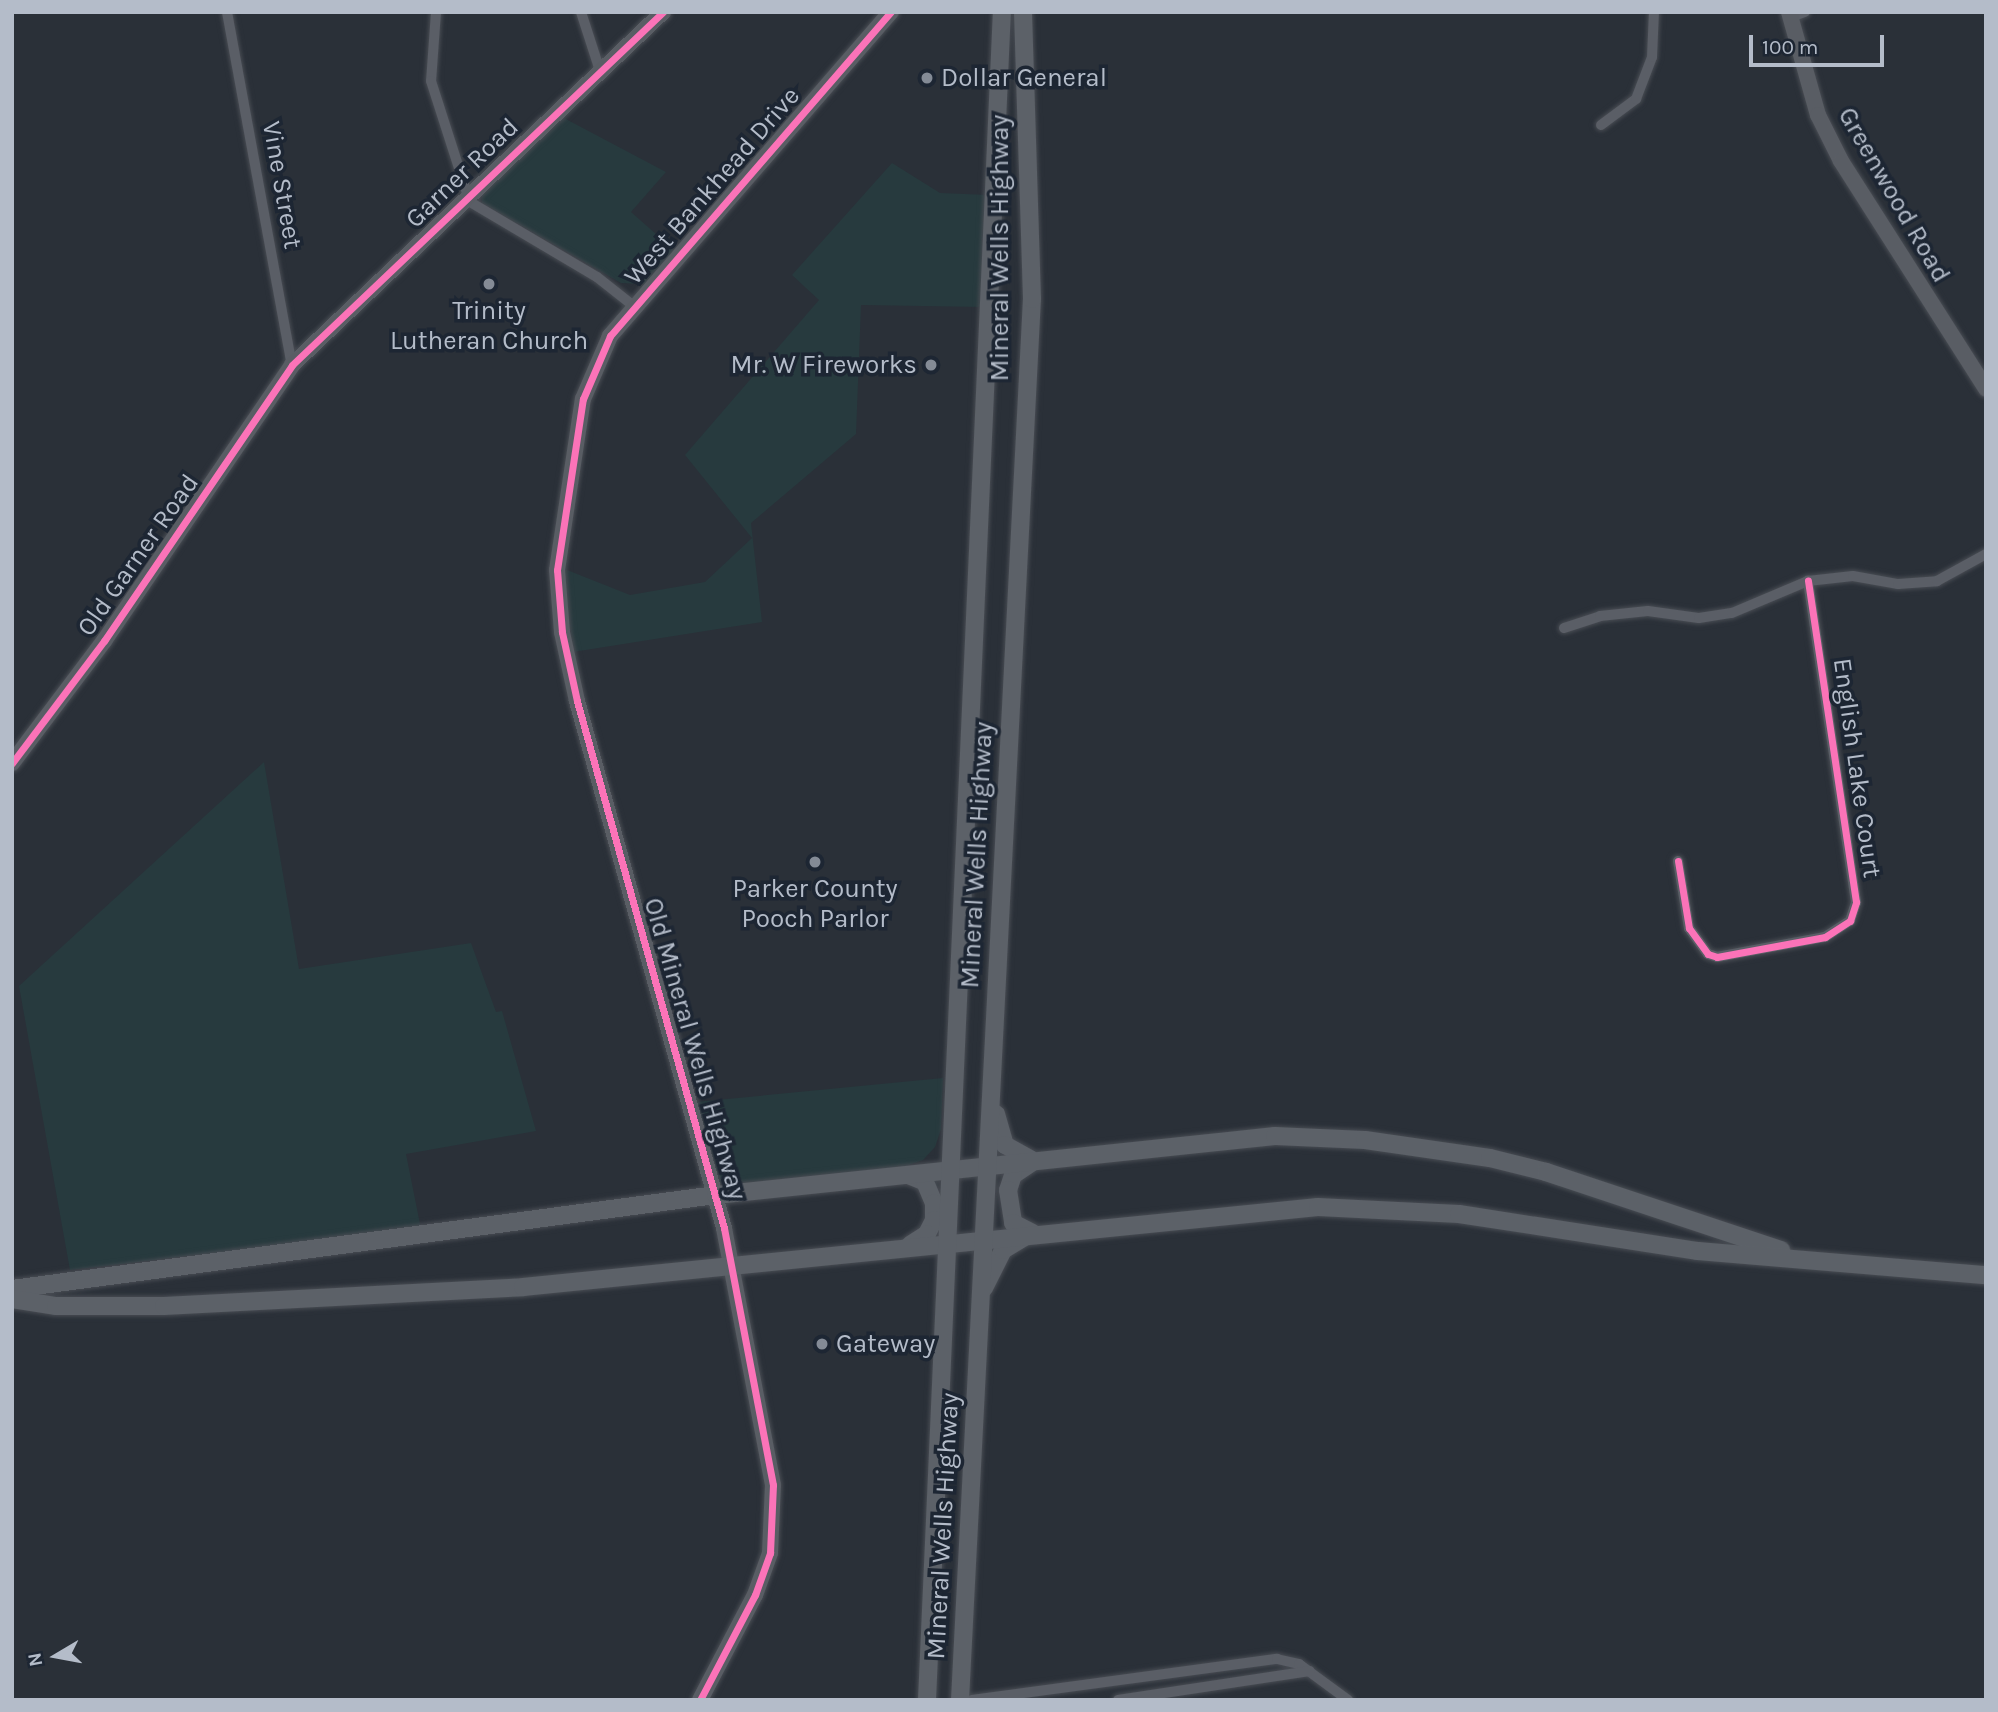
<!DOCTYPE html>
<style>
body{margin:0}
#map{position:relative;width:1998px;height:1712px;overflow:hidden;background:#2a3038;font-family:Karla,sans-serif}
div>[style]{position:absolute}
.green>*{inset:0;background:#273a3e}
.roads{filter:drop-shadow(0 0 2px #484c53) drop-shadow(0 0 2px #484c53)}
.street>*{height:10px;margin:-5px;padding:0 5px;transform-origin:5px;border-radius:5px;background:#5a5e66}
.secondary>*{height:16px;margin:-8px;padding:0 8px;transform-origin:8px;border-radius:8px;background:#595d64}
.primary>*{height:18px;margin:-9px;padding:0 9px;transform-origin:9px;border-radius:9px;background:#5c6168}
.cycleway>*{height:7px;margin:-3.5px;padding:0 3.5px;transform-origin:3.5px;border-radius:3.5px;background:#fb73b8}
.dots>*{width:19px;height:19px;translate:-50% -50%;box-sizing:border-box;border:4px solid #1d2633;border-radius:50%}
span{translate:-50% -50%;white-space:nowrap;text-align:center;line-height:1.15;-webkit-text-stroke:7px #1d2633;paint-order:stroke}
.poi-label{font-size:26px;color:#b4bcc9}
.left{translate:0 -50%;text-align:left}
.right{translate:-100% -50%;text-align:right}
.street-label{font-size:26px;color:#b4bcc9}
.frame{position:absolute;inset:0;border:14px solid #b4bcc9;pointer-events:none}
.north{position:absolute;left:21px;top:1621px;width:70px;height:70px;-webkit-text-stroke:5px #1d2633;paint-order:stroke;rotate:260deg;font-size:19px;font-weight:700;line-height:28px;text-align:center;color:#b4bcc9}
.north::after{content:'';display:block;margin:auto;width:24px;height:32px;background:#b4bcc9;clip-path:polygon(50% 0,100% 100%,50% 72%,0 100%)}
.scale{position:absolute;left:1749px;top:35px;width:135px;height:32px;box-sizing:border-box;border:4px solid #b4bcc9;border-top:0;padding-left:9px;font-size:21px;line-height:24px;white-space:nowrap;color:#b4bcc9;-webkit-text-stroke:5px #1d2633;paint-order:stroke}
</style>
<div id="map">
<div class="green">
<i style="clip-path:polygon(562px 117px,666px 172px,631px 212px,674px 250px,644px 284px,621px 283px,482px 203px,482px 193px)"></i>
<i style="clip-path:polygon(892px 163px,940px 193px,989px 195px,984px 307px,861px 305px,856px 434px,751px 523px,762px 622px,573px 652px,562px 568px,630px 595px,705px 582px,752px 538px,685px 455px,819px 300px,792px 275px)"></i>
<i style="clip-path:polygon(264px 762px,299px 969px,471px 943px,496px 1012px,502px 1011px,536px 1131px,406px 1154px,421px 1229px,70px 1270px,19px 986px)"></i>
<i style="clip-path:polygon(943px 1078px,941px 1129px,935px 1147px,923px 1160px,902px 1167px,725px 1185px,720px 1184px,696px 1102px)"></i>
</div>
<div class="roads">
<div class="street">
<i style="left:227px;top:12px;width:359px;rotate:79.6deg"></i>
<i style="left:436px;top:12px;width:69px;rotate:94.1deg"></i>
<i style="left:431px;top:81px;width:121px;rotate:72.2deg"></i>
<i style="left:581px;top:12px;width:62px;rotate:72.1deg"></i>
<i style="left:1791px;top:17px;width:15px;rotate:-20deg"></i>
<i style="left:1601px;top:125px;width:44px;rotate:-36.6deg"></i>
<i style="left:1636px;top:99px;width:45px;rotate:-69.1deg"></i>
<i style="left:1652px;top:57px;width:45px;rotate:-87.5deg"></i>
<i style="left:465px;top:199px;width:153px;rotate:30.6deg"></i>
<i style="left:597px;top:277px;width:48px;rotate:38.3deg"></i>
<i style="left:1564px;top:628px;width:38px;rotate:-18deg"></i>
<i style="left:1600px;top:616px;width:48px;rotate:-5.9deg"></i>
<i style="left:1648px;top:611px;width:51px;rotate:7.8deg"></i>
<i style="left:1699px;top:618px;width:33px;rotate:-9deg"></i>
<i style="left:1732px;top:613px;width:82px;rotate:-22.8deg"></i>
<i style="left:1808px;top:581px;width:45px;rotate:-6.3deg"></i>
<i style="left:1853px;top:576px;width:46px;rotate:10.1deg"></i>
<i style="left:1898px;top:584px;width:39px;rotate:-4deg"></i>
<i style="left:1937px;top:581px;width:56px;rotate:-28.9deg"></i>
<i style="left:1678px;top:861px;width:68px;rotate:80.7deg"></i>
<i style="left:1689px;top:928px;width:32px;rotate:54deg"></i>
<i style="left:1708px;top:954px;width:9px;rotate:18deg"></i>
<i style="left:1717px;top:957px;width:110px;rotate:-10.5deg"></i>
<i style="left:1825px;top:937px;width:30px;rotate:-33deg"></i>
<i style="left:1850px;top:921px;width:20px;rotate:-72deg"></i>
<i style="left:1856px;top:902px;width:325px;rotate:-98.5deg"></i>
<i style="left:972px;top:1700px;width:308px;rotate:-7.7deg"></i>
<i style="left:1277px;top:1659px;width:23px;rotate:13deg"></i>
<i style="left:1299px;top:1664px;width:61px;rotate:36.3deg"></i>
<i style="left:1118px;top:1700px;width:194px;rotate:-8.6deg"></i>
</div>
<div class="secondary">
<i style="left:1789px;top:12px;width:107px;rotate:74.3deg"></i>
<i style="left:1818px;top:115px;width:51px;rotate:63.4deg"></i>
<i style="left:1841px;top:161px;width:270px;rotate:57.5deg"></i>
<i style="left:12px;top:763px;width:153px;rotate:-53deg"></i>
<i style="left:104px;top:641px;width:334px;rotate:-55.7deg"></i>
<i style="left:292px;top:365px;width:512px;rotate:-43.58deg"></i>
<i style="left:700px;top:1700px;width:119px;rotate:-62.4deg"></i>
<i style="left:755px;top:1595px;width:45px;rotate:-70.3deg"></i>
<i style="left:770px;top:1553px;width:68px;rotate:-87.5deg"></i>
<i style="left:773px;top:1485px;width:262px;rotate:-100.8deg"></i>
<i style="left:724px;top:1228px;width:547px;rotate:-105.59deg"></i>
<i style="left:577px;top:701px;width:71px;rotate:-102.3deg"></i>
<i style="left:562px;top:632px;width:62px;rotate:-94.6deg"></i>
<i style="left:557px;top:570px;width:173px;rotate:-81.4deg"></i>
<i style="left:583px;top:399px;width:69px;rotate:-66.8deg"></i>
<i style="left:610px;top:336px;width:429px;rotate:-49.1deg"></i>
</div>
<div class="primary">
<i style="left:996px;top:1114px;width:32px;rotate:74deg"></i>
<i style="left:1005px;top:1145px;width:33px;rotate:29deg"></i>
<i style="left:1031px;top:1163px;width:22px;rotate:146deg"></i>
<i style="left:1013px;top:1175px;width:16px;rotate:108deg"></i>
<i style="left:1008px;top:1190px;width:33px;rotate:81deg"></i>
<i style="left:1013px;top:1223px;width:22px;rotate:27deg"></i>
<i style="left:908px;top:1175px;width:18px;rotate:22deg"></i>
<i style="left:925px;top:1182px;width:23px;rotate:67deg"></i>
<i style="left:934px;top:1203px;width:17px;rotate:90deg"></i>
<i style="left:934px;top:1220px;width:16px;rotate:117deg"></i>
<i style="left:927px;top:1234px;width:20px;rotate:147deg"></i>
<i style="left:984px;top:1288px;width:42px;rotate:-63.4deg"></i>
<i style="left:1003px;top:1250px;width:27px;rotate:-31deg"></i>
<i style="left:12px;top:1289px;width:710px;rotate:-7.61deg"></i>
<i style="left:716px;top:1195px;width:562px;rotate:-6.03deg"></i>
<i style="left:1275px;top:1136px;width:90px;rotate:2.5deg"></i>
<i style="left:1365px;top:1140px;width:126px;rotate:8.2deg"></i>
<i style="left:1490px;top:1158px;width:58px;rotate:14deg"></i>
<i style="left:1546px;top:1172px;width:248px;rotate:18.4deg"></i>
<i style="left:12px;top:1299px;width:45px;rotate:9deg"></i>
<i style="left:56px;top:1306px;width:108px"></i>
<i style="left:164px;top:1306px;width:360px;rotate:-3deg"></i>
<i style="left:523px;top:1287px;width:799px;rotate:-5.75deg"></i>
<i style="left:1318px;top:1207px;width:141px;rotate:2.8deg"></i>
<i style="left:1459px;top:1214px;width:242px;rotate:8.8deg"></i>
<i style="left:1698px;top:1251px;width:289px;rotate:4.8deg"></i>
<i style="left:927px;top:1700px;width:1690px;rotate:-87.46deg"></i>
<i style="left:960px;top:1700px;width:1403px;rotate:-87.06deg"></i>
<i style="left:1032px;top:299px;width:287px;rotate:-91.8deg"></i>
</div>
</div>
<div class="cycleway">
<i style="left:12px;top:763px;width:153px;rotate:-53deg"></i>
<i style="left:104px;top:641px;width:334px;rotate:-55.7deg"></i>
<i style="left:292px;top:365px;width:512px;rotate:-43.58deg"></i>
<i style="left:1678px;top:861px;width:68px;rotate:80.7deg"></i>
<i style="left:1689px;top:928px;width:32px;rotate:54deg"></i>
<i style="left:1708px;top:954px;width:9px;rotate:18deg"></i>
<i style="left:1717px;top:957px;width:110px;rotate:-10.5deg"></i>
<i style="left:1825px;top:937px;width:30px;rotate:-33deg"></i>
<i style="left:1850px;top:921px;width:20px;rotate:-72deg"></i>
<i style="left:1856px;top:902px;width:325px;rotate:-98.5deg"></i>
<i style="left:700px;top:1700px;width:119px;rotate:-62.4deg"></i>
<i style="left:755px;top:1595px;width:45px;rotate:-70.3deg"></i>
<i style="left:770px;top:1553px;width:68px;rotate:-87.5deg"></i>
<i style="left:773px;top:1485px;width:262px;rotate:-100.8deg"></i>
<i style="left:724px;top:1228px;width:547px;rotate:-105.59deg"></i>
<i style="left:577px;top:701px;width:71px;rotate:-102.3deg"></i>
<i style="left:562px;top:632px;width:62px;rotate:-94.6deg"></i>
<i style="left:557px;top:570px;width:173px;rotate:-81.4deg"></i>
<i style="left:583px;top:399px;width:69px;rotate:-66.8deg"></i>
<i style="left:610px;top:336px;width:429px;rotate:-49.1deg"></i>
</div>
<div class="dots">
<i style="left:927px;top:78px;background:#848b96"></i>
<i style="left:489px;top:284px;background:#848b96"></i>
<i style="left:931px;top:365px;background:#848b96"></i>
<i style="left:815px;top:862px;background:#848b96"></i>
<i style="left:822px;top:1344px;background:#848b96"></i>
</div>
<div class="poi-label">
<span class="left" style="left:941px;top:78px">Dollar General</span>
<span style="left:489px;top:326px">Trinity<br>Lutheran Church</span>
<span class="right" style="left:917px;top:365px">Mr. W Fireworks</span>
<span style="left:815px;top:904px">Parker County<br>Pooch Parlor</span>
<span class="left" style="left:836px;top:1344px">Gateway</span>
</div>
<div class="street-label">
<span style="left:462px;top:173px;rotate:-44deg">Garner Road</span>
<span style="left:282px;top:185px;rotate:80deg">Vine Street</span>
<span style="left:712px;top:186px;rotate:-49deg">West Bankhead Drive</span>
<span style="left:1894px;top:195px;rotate:60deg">Greenwood Road</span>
<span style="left:1000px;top:248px;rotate:-90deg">Mineral Wells Highway</span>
<span style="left:138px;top:555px;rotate:-55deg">Old Garner Road</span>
<span style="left:1857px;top:768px;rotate:82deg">English Lake Court</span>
<span style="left:977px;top:855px;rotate:-87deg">Mineral Wells Highway</span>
<span style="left:695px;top:1049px;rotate:74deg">Old Mineral Wells Highway</span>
<span style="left:943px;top:1526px;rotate:-87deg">Mineral Wells Highway</span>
</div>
<div class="frame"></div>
<div class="north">N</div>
<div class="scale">100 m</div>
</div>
